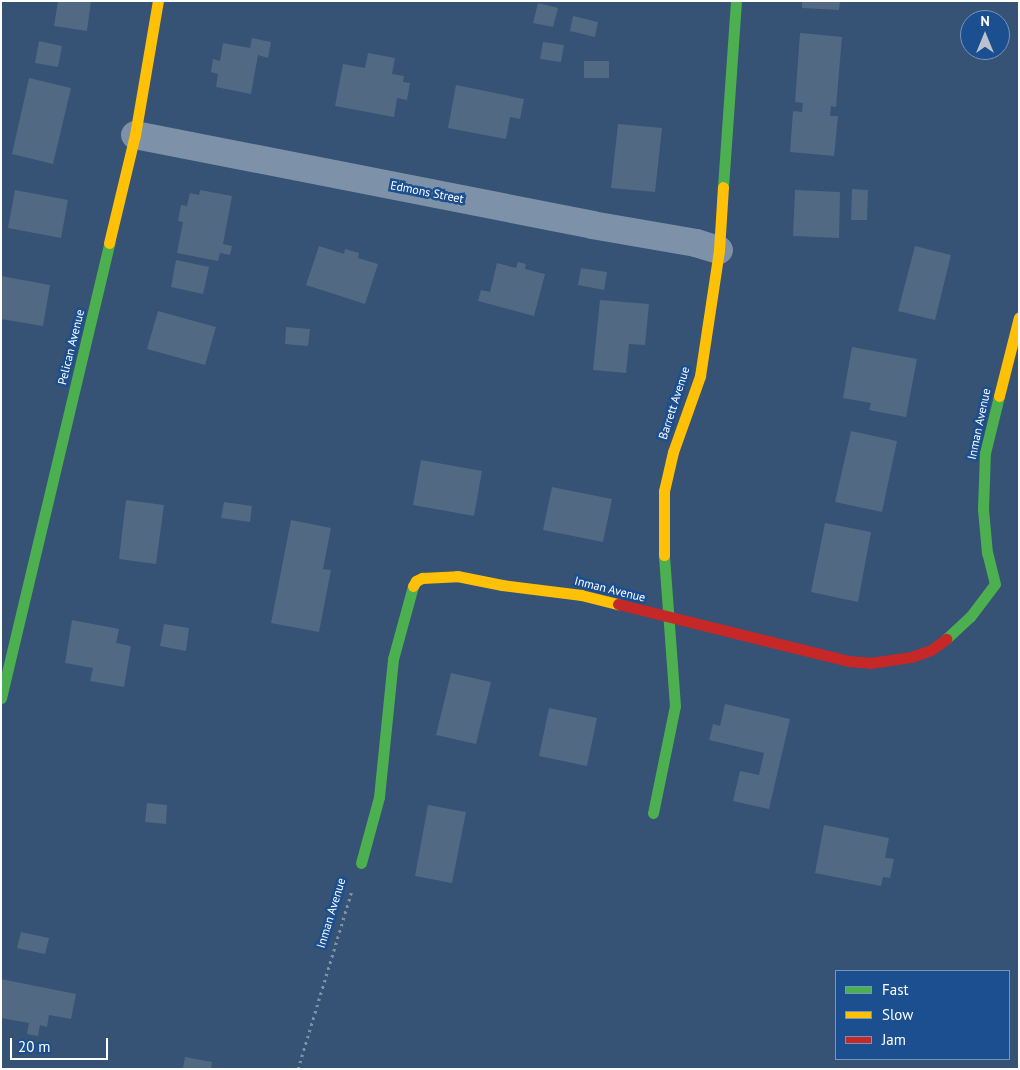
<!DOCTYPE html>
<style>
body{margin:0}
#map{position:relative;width:1020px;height:1070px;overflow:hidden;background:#365274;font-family:"PT Sans",sans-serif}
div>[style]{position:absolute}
.building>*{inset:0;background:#526984}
.path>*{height:3px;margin-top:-1.5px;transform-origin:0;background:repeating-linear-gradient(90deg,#7d92a8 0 2.5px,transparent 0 6.5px)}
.street>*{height:28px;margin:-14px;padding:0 14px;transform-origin:14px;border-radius:14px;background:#7d92a8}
.fast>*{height:11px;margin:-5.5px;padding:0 5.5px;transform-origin:5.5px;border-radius:5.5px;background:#4caf50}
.slow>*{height:11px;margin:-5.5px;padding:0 5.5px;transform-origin:5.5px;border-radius:5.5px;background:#ffc107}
.jam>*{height:11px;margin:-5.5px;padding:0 5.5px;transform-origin:5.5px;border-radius:5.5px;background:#c62828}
span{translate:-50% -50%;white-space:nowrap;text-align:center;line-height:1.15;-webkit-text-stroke:5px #1b4f8f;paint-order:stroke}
.street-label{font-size:12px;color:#fff}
.frame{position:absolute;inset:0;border:2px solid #fff;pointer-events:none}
.legend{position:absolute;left:835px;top:970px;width:175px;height:90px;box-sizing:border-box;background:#1b4f8f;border:1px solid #7695bc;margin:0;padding:6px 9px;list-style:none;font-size:15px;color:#fff}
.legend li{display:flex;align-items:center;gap:10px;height:25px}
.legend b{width:25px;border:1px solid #7695bc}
.north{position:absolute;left:960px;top:10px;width:50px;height:50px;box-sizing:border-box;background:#1b4f8f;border:1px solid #7695bc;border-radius:50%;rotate:0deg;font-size:14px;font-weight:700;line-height:20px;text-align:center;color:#fff}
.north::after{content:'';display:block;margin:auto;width:18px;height:22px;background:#b9c2ce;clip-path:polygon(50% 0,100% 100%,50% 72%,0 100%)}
.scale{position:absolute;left:10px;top:1038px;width:98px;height:22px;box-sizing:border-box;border:2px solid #fff;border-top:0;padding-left:6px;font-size:15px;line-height:18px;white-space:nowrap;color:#fff;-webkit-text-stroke:4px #1b4f8f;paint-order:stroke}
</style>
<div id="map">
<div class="building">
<i style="clip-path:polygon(58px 1px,91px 1px,87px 31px,54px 26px)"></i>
<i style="clip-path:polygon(802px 1px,840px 1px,839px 10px,802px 8px)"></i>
<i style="clip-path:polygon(538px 3px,558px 8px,553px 27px,533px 23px)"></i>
<i style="clip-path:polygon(573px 16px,598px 22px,595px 37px,570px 31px)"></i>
<i style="clip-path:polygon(800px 33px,842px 37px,836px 107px,831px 106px,830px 116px,838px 116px,834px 156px,790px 152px,793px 111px,802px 112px,803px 103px,795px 102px)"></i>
<i style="clip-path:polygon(252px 38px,271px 42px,268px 58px,258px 55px,251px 94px,216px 87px,218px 74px,211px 72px,213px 59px,220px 61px,223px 43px,250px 48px)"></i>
<i style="clip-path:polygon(39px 41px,62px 46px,58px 67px,35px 63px)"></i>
<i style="clip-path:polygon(543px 42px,564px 45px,561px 62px,540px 59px)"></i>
<i style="clip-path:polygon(368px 53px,395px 58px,392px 74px,404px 76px,403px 82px,410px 83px,407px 100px,397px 98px,394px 117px,335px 106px,343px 64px,365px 68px)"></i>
<i style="clip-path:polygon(584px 61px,609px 61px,609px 78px,584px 78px)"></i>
<i style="clip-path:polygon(29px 78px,71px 88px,53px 164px,12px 154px)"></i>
<i style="clip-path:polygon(456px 85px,524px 99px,520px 119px,510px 117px,506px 139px,448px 128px)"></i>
<i style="clip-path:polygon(618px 124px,662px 128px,655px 192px,611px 188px)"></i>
<i style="clip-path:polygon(852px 189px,868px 190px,867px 220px,851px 220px)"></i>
<i style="clip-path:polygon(15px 190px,68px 200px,61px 238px,8px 228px)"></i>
<i style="clip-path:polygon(200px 190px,232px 196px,223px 244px,232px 246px,230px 255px,220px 253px,218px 261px,177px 253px,183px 222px,178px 221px,181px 205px,187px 206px,190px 193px,199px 195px)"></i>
<i style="clip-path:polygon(795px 190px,840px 192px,839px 238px,793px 236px)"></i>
<i style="clip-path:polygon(319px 246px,344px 254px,345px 249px,359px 253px,358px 258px,378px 264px,365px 304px,306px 285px)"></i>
<i style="clip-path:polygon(915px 246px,951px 255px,935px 320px,898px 311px)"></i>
<i style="clip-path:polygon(176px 260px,209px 267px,203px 294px,171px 287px)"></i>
<i style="clip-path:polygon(518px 262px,526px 264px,525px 269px,545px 274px,534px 316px,478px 301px,481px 290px,490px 292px,497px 263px,516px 268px)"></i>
<i style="clip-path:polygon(581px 268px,607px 272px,604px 290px,578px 285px)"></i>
<i style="clip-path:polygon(1px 276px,50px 285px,43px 326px,1px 319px)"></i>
<i style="clip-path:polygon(600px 300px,649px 304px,645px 345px,629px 344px,626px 373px,593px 370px)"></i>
<i style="clip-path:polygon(158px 311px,216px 327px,205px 365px,147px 349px)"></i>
<i style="clip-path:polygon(286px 327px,310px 329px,308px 346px,285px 344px)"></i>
<i style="clip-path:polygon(852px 347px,917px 359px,906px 417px,869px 410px,871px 403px,843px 398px)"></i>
<i style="clip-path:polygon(851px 431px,897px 441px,882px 512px,835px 502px)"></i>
<i style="clip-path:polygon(421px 460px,482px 471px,474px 516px,413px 505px)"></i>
<i style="clip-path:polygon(552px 487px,612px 499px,603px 542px,543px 530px)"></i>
<i style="clip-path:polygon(126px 500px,164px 505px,156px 564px,119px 559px)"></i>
<i style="clip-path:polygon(224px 502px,252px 506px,250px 522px,221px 518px)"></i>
<i style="clip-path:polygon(291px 520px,331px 528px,323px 569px,331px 570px,319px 632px,271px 623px)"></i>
<i style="clip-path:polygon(825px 523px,871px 532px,858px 602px,811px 592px)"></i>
<i style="clip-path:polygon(72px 620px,119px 629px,116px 643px,131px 646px,124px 687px,90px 681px,93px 668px,65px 663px)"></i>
<i style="clip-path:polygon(164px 624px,189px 628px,186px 651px,160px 646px)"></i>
<i style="clip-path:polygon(451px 673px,491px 682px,476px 744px,436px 735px)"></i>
<i style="clip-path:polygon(725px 704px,790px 719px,769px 809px,733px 801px,740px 771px,759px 775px,764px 753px,709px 740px,713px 724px,720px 726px)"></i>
<i style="clip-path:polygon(549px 708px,597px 718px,587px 766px,539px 756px)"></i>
<i style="clip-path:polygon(147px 803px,167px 805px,166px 824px,145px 822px)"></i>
<i style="clip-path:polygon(428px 805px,466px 812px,452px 883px,415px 876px)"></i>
<i style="clip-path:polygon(824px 825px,889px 838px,885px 858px,894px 859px,890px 878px,883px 877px,881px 886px,815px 873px)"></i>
<i style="clip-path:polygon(21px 932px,49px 938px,45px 954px,17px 948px)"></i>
<i style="clip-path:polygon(1px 979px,76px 994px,71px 1019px,49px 1015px,47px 1027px,40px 1025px,38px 1036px,27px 1034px,29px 1023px,1px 1018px)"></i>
<i style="clip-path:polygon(185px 1057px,212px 1062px,211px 1069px,183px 1069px)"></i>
</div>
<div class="path">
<i style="left:298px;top:1069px;width:187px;rotate:-73.2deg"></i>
</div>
<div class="street">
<i style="left:135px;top:135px;width:466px;rotate:11.1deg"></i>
<i style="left:592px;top:225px;width:106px;rotate:9.8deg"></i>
<i style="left:696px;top:243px;width:24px;rotate:17deg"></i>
</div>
<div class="fast">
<i style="left:723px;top:187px;width:186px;rotate:-86deg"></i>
<i style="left:946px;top:639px;width:33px;rotate:-43deg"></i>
<i style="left:970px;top:617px;width:41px;rotate:-52.9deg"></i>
<i style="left:995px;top:584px;width:32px;rotate:-104deg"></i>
<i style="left:987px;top:553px;width:44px;rotate:-95.2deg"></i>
<i style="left:983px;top:509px;width:56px;rotate:-88deg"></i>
<i style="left:985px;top:453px;width:59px;rotate:-76.2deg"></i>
<i style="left:1px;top:698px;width:468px;rotate:-76.6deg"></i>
<i style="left:653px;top:813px;width:109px;rotate:-78.4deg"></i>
<i style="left:675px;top:706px;width:151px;rotate:-94.2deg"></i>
<i style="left:361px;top:863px;width:68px;rotate:-74.7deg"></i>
<i style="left:379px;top:797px;width:139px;rotate:-84.2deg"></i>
<i style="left:393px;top:659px;width:76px;rotate:-74.7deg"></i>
</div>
<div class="slow">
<i style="left:109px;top:243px;width:111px;rotate:-76.5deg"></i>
<i style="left:135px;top:135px;width:136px;rotate:-80.3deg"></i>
<i style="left:999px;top:396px;width:81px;rotate:-75.8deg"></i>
<i style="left:664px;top:555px;width:64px;rotate:-90deg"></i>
<i style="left:664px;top:491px;width:40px;rotate:-77deg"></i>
<i style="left:673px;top:452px;width:81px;rotate:-70.4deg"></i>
<i style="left:700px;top:376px;width:127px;rotate:-81.4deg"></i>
<i style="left:719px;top:250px;width:63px;rotate:-86.4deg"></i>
<i style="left:413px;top:586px;width:6px;rotate:-59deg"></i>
<i style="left:416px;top:581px;width:7px;rotate:-27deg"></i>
<i style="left:422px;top:578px;width:35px;rotate:-3deg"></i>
<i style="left:457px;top:576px;width:46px;rotate:11.3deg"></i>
<i style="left:502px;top:585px;width:80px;rotate:7.2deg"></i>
<i style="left:581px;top:595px;width:38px;rotate:14deg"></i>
</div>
<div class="jam">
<i style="left:618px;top:604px;width:238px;rotate:13.9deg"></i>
<i style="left:849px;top:661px;width:21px;rotate:5deg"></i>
<i style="left:870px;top:663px;width:41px;rotate:-8.3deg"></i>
<i style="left:911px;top:657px;width:21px;rotate:-19deg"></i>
<i style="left:931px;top:650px;width:19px;rotate:-36deg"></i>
</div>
<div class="street-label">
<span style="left:427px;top:192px;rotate:11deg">Edmons Street</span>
<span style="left:71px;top:347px;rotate:-76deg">Pelican Avenue</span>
<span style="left:674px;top:403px;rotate:-72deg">Barrett Avenue</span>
<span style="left:979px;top:424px;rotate:-78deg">Inman Avenue</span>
<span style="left:610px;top:589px;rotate:14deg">Inman Avenue</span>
<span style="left:331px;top:913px;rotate:-73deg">Inman Avenue</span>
</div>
<div class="frame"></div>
<ul class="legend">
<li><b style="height:6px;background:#4caf50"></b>Fast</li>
<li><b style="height:6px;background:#ffc107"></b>Slow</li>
<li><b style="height:6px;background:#c62828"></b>Jam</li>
</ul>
<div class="north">N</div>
<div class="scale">20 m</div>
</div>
